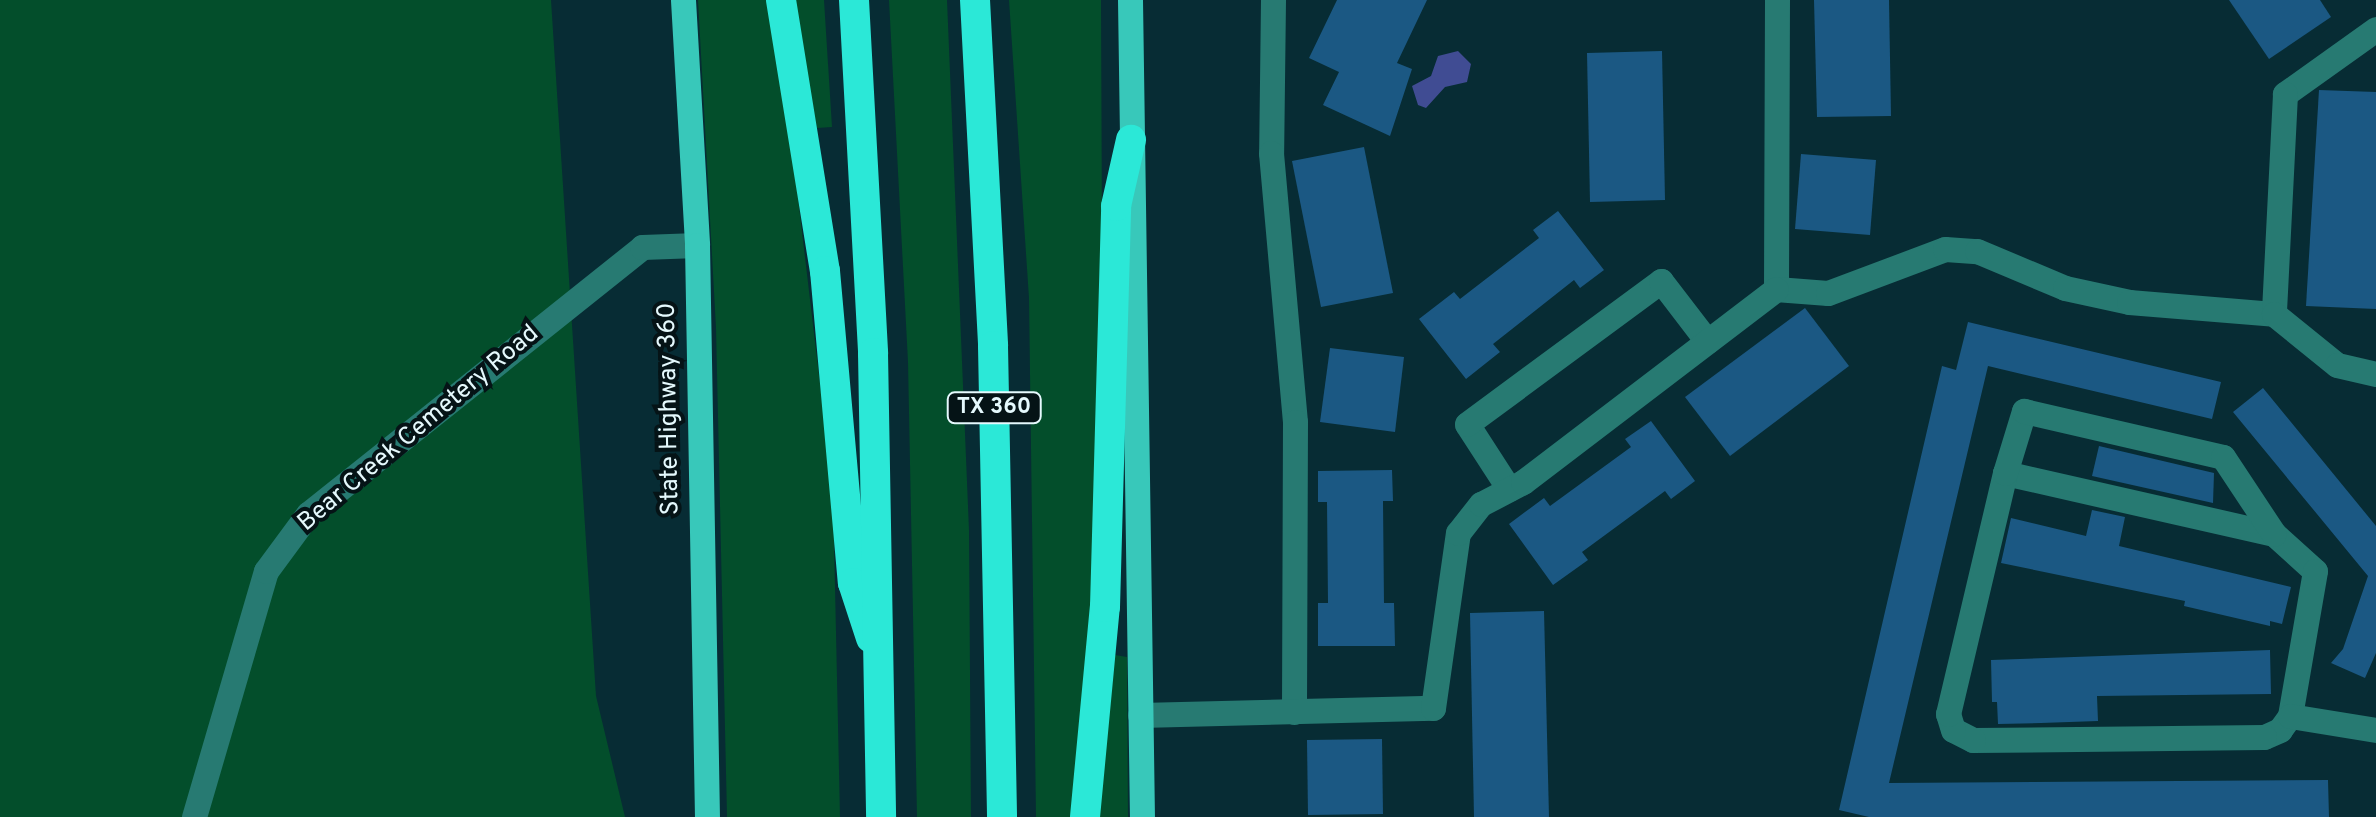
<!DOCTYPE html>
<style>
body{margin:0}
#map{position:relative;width:2376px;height:817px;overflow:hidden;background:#072c34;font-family:Overpass,sans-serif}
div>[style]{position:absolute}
.green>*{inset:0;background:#034e2b}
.water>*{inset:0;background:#404c93}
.building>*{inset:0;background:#1b5883}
.minor>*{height:25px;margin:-12.5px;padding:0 12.5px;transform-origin:12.5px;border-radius:12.5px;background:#277a72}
.major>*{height:25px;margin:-12.5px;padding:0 12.5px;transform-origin:12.5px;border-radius:12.5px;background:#38c8ba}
.highway>*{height:30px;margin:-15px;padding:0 15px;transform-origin:15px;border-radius:15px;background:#2be8d7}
span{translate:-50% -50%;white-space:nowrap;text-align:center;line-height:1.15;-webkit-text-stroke:8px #051316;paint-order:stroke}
.shield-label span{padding:2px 8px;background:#051316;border:2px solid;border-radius:8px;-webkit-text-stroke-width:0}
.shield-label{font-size:22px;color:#e5f9fd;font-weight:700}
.street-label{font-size:25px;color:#e5f9fd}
</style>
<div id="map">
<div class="green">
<i style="clip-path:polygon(0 0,551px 0,596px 696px,625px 817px,0 817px)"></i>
<i style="clip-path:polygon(698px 0,767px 0,785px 88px,833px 494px,840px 817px,727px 817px,716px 328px)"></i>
<i style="clip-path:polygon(791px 0,824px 0,832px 127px,817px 128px)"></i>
<i style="clip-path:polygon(889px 0,947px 0,969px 530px,971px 817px,917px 817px,908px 362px)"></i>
<i style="clip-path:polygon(1009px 0,1101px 0,1103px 466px,1072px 817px,1036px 817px,1029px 298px)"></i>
<i style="clip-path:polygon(1115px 655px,1127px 657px,1128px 817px,1098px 817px)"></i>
</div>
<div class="water">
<i style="clip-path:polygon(1458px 51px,1471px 64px,1467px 82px,1445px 87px,1426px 108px,1418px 105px,1412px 86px,1431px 76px,1438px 56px)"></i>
</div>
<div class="building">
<i style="clip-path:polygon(1337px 0,1427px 0,1397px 63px,1412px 69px,1390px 136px,1323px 105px,1339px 72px,1309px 58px)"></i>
<i style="clip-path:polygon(1814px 0,1889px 0,1891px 116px,1817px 117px)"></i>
<i style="clip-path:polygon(2229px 0,2320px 0,2331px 17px,2269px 59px)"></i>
<i style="clip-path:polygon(1662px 51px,1665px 200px,1590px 202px,1587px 53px)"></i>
<i style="clip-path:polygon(2319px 90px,2376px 92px,2376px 309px,2306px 306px)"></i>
<i style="clip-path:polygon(1364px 147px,1393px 293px,1321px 307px,1292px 161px)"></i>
<i style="clip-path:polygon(1801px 154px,1876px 160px,1870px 235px,1795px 229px)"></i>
<i style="clip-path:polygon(1558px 211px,1604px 270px,1580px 288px,1574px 280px,1493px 344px,1500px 352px,1466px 379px,1419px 319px,1454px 292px,1460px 299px,1539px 238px,1533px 230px)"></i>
<i style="clip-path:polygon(1805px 308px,1849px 366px,1730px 456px,1685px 397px)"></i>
<i style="clip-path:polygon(1968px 322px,2221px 382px,2212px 419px,1988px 366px,1889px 783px,2328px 780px,2329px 817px,1869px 817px,1839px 810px,1942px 366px,1956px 370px)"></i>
<i style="clip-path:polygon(1330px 348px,1404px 357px,1395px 432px,1320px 422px)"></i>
<i style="clip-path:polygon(2263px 388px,2376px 526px,2376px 653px,2365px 678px,2331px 663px,2343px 649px,2368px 576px,2233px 412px)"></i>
<i style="clip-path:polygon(1651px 421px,1695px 481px,1671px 499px,1665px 491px,1582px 552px,1588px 560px,1553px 585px,1509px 524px,1544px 498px,1550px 506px,1631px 447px,1625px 439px)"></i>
<i style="clip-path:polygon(2099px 446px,2214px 473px,2213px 503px,2092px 476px)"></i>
<i style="clip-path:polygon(1392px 470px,1393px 501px,1383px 501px,1384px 603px,1394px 603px,1395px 646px,1318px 646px,1318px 603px,1328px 603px,1327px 502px,1318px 502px,1318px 471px)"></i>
<i style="clip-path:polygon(2092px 510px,2125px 517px,2119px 546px,2291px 587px,2282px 624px,2270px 621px,2270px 626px,2184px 606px,2185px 601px,2001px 563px,2011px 518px,2086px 536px)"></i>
<i style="clip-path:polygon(1544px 611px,1549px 817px,1474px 817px,1470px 613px)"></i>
<i style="clip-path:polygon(2270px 650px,2271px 694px,2097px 696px,2098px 721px,2041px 723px,1998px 724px,1997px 702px,1992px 702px,1991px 660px)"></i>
<i style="clip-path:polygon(1382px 739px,1383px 814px,1308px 815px,1307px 740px)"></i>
</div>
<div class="minor">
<i style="left:1273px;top:0;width:153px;rotate:90.7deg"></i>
<i style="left:1271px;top:153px;width:270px;rotate:84.9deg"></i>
<i style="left:1295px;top:422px;width:290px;rotate:90.2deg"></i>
<i style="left:1777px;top:0;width:289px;rotate:90.2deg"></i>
<i style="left:1776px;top:289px;width:52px;rotate:4.4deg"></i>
<i style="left:1828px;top:293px;width:125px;rotate:-20.6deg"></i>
<i style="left:1945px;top:249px;width:32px;rotate:4deg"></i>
<i style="left:1977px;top:251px;width:95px;rotate:22.8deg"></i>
<i style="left:2065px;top:288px;width:66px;rotate:12.3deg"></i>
<i style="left:2129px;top:302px;width:145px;rotate:4.7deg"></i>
<i style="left:2376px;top:29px;width:112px;rotate:144.5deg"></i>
<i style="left:2285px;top:94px;width:220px;rotate:92.9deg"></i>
<i style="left:2274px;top:314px;width:81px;rotate:39deg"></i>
<i style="left:2337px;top:365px;width:40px;rotate:13deg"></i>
<i style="left:2005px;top:473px;width:276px;rotate:12.8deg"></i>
<i style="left:2274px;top:534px;width:55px;rotate:42.1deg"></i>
<i style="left:2315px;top:571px;width:147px;rotate:99.8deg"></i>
<i style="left:2290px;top:716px;width:17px;rotate:126deg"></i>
<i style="left:2280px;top:730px;width:17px;rotate:156deg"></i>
<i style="left:2264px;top:737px;width:291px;rotate:179.4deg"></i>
<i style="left:1973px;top:740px;width:22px;rotate:-153deg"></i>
<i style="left:1953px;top:730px;width:17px;rotate:-107deg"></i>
<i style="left:1948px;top:714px;width:248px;rotate:-76.7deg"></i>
<i style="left:2005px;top:473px;width:65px;rotate:-73deg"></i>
<i style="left:2024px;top:411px;width:204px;rotate:13deg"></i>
<i style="left:2223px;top:457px;width:92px;rotate:56.5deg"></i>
<i style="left:1509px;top:489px;width:77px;rotate:-122.9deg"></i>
<i style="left:1467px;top:424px;width:241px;rotate:-36.4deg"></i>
<i style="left:1661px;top:281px;width:76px;rotate:52.5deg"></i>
<i style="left:1140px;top:715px;width:293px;rotate:-1.4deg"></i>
<i style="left:1433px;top:708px;width:177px;rotate:-81.9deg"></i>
<i style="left:1458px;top:533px;width:37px;rotate:-52deg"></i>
<i style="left:1481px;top:504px;width:47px;rotate:-27.6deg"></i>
<i style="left:1523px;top:482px;width:318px;rotate:-37.3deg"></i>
<i style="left:2290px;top:716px;width:87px;rotate:9.2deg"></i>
<i style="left:194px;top:817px;width:256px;rotate:-73.7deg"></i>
<i style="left:266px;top:571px;width:71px;rotate:-53.6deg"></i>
<i style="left:308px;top:514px;width:428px;rotate:-38.6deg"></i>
<i style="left:642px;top:247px;width:55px;rotate:-2.1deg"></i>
</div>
<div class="major">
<i style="left:683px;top:0;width:245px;rotate:86.7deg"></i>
<i style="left:697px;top:245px;width:572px;rotate:89deg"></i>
<i style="left:1130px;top:0;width:817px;rotate:89.16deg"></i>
</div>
<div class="highway">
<i style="left:781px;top:0;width:275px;rotate:80.8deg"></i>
<i style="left:825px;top:271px;width:313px;rotate:84.9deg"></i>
<i style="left:853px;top:583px;width:58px;rotate:71.9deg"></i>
<i style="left:854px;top:0;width:354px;rotate:86.9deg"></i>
<i style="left:873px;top:353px;width:464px;rotate:89deg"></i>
<i style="left:975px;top:0;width:346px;rotate:87deg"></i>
<i style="left:993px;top:346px;width:471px;rotate:88.9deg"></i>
<i style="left:1085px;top:817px;width:211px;rotate:-84.6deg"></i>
<i style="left:1105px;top:607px;width:401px;rotate:-88.4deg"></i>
<i style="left:1116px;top:206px;width:68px;rotate:-77.2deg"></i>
</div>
<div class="shield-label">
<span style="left:994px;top:408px">TX 360</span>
</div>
<div class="street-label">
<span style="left:670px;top:409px;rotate:-91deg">State Highway 360</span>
<span style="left:419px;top:429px;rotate:-40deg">Bear Creek Cemetery Road</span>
</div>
</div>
